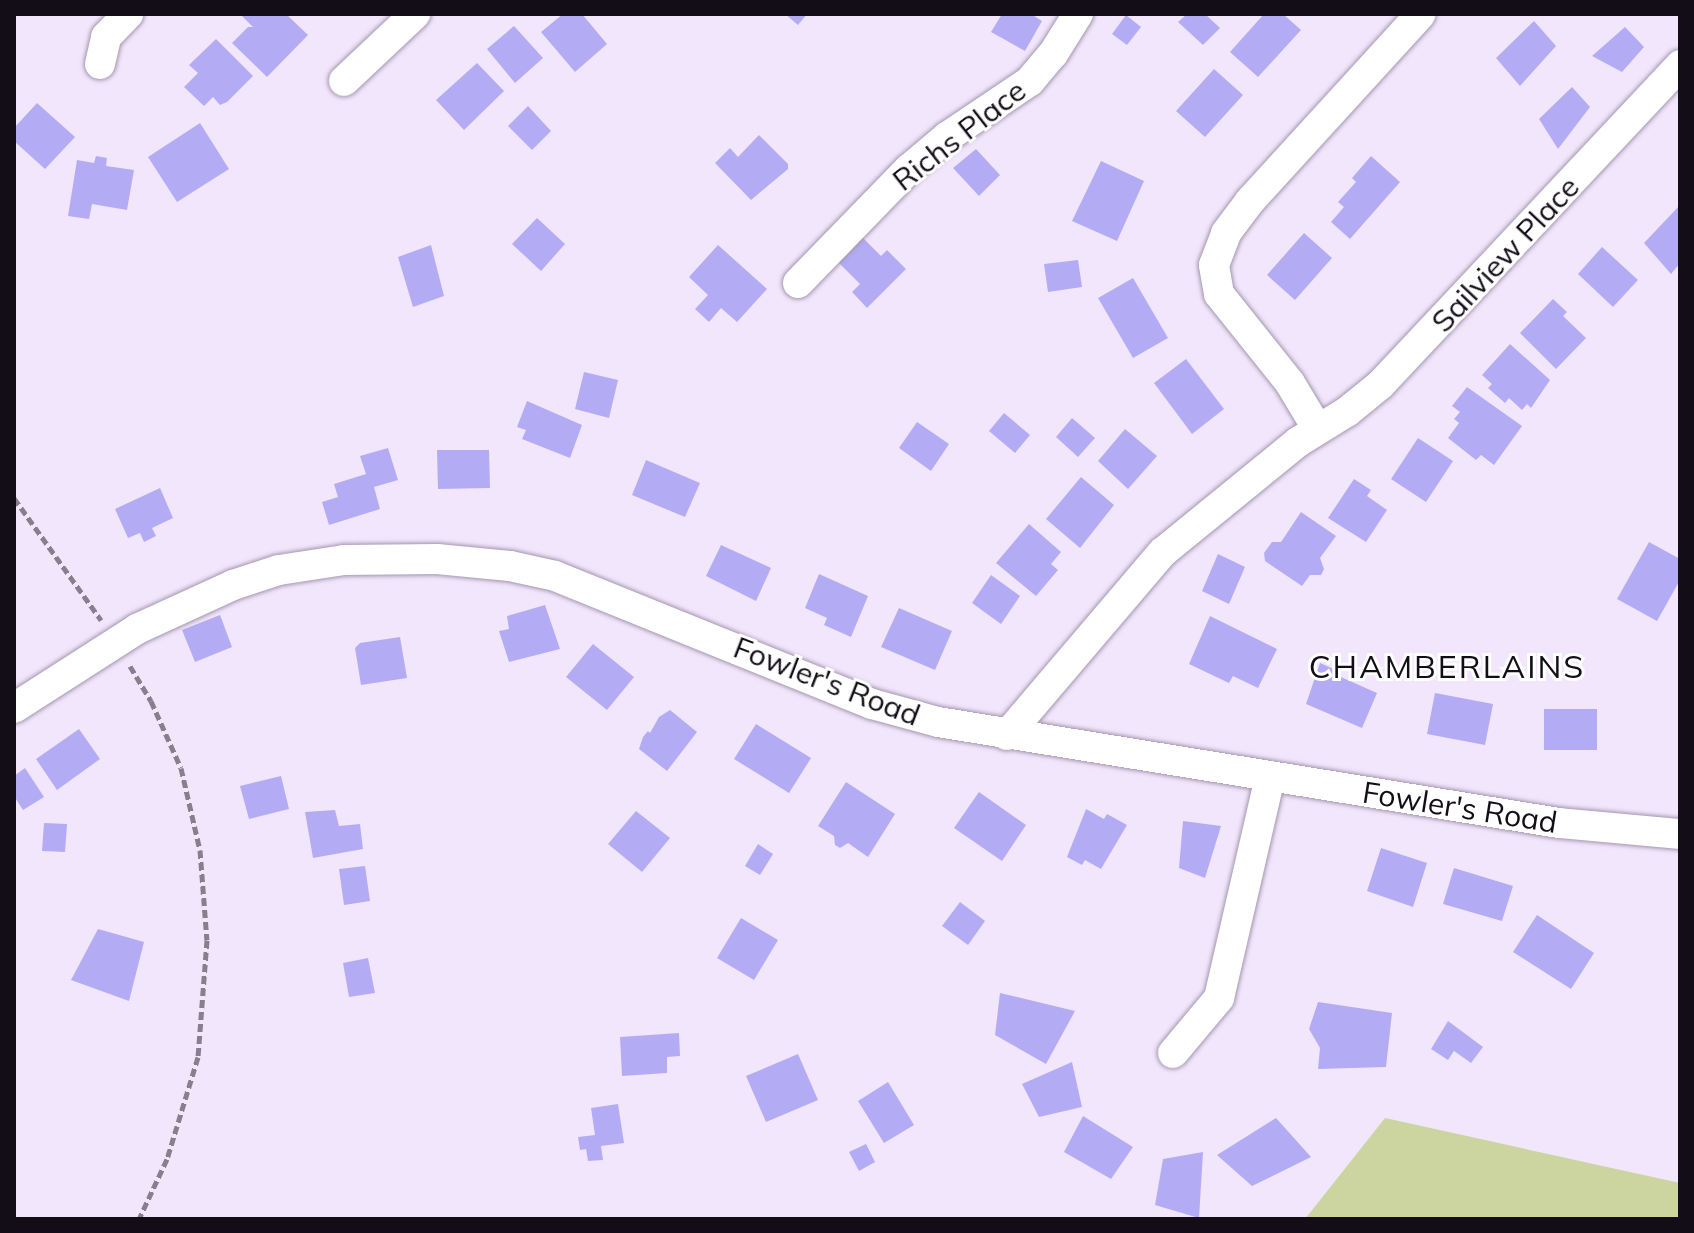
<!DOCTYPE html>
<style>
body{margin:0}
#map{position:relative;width:1694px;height:1233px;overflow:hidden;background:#f2e6fc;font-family:Mulish,sans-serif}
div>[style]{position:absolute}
.green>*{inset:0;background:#ccd4a0}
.building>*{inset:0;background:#b3acf4}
.path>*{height:5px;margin-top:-2.5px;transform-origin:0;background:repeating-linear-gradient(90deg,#877e8e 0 8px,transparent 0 12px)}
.roads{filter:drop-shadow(0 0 2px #a496b0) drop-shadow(0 0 2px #a496b0)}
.minor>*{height:30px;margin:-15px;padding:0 15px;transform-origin:15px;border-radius:15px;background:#fff}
span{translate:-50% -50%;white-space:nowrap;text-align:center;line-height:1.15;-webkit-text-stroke:6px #fff;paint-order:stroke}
.street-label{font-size:30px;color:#120d17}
.neighbourhood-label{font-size:32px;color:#120d17;letter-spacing:2px}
.frame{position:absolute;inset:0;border:16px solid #120d17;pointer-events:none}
</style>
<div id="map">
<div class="green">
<i style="clip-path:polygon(1385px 1118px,1680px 1183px,1680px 1219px,1305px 1219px)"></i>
</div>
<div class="building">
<i style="clip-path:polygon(240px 14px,286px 14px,308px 35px,267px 77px,232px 43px,248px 27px,253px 27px)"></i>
<i style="clip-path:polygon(563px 14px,582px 14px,607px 44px,575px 72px,541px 32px)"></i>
<i style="clip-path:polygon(785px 14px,807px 14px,798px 25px)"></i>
<i style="clip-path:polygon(1002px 14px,1031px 14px,1042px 21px,1025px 51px,991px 32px)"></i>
<i style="clip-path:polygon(1187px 14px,1205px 14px,1220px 28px,1203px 45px,1178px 22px)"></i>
<i style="clip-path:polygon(1264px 14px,1283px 14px,1301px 30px,1258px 77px,1230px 52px)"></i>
<i style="clip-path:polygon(1126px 15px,1141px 27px,1127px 45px,1112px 34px)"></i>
<i style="clip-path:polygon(1534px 21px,1556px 46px,1520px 86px,1496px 58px)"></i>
<i style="clip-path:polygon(514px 26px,543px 58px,515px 83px,487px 49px)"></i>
<i style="clip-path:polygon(1625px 27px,1644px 47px,1622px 72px,1592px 56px)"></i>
<i style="clip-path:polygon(216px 39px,253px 76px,227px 102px,220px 105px,213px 97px,204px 106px,184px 87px,198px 73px,189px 65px)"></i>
<i style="clip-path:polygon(477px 63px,504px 91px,464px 130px,436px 100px)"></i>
<i style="clip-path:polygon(1214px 69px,1243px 95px,1205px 137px,1176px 111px)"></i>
<i style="clip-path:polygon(1572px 87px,1590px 107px,1558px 149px,1539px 119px)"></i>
<i style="clip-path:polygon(37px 103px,75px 137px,45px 169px,14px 141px,14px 128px)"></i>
<i style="clip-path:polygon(528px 106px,551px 131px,532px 150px,508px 126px)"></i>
<i style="clip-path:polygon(200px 123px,229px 169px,177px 202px,148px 157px)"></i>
<i style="clip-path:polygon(759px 135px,788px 164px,788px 169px,751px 200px,715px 163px,730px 148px,738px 157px)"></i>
<i style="clip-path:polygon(976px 149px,1000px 175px,979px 196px,953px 168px)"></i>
<i style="clip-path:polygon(96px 156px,107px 158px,106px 166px,134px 170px,127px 210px,92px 204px,89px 219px,68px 216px,77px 160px,94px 163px)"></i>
<i style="clip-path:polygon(1371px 156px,1400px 182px,1350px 239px,1331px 222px,1344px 207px,1338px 202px,1356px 182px,1352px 178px)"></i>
<i style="clip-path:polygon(1101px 161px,1144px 181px,1117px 241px,1072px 221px)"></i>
<i style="clip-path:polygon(1680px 205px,1680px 263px,1671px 274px,1644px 243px)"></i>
<i style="clip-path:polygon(537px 218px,565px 244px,541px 271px,512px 244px)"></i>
<i style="clip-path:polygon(1304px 233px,1332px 258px,1295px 300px,1267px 275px)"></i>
<i style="clip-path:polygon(862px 237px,881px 256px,887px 250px,906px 269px,867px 308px,852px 292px,860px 284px,838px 262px)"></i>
<i style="clip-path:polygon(431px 245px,444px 296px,413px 307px,398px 257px)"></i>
<i style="clip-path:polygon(718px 245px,767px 289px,737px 322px,721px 308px,709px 322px,695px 309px,708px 295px,689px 277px)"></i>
<i style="clip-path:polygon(1602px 247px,1638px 280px,1613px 307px,1578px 274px)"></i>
<i style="clip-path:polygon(1078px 260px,1082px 287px,1048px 292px,1044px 264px)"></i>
<i style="clip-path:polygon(1133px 278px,1168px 338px,1133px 358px,1098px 298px)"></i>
<i style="clip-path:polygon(1553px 299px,1567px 312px,1563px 316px,1586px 338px,1556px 369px,1520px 333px)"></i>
<i style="clip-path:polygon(1510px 344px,1550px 380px,1531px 408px,1527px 404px,1522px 410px,1509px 398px,1505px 403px,1488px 388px,1492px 384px,1482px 375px)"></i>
<i style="clip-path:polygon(1186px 359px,1224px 409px,1192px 434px,1154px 383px)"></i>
<i style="clip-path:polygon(584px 372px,618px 380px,609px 418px,575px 409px)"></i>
<i style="clip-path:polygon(1467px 387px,1522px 426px,1494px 465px,1481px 455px,1476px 460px,1448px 438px,1459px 423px,1454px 419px,1460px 412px,1452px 406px)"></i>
<i style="clip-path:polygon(527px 401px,582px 425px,570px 458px,522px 439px,526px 430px,517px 427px)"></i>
<i style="clip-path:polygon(1004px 413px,1030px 435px,1015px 453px,989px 431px)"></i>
<i style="clip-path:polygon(1072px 418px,1095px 438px,1078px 457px,1056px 437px)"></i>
<i style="clip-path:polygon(917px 422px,949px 444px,931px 471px,899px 448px)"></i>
<i style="clip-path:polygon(1125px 429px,1157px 456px,1128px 489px,1098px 461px)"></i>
<i style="clip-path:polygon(1418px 438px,1453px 461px,1426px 502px,1391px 479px)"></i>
<i style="clip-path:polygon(388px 448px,398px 480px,374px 487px,380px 509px,329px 525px,322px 502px,338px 497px,334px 484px,366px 474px,360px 456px)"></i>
<i style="clip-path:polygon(437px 450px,489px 450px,490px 488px,438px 489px)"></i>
<i style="clip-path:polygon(646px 460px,700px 483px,685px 517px,632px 495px)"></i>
<i style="clip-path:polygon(1081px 477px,1114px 505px,1080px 548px,1046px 519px)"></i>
<i style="clip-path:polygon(1354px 479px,1371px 490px,1367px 496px,1387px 510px,1366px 542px,1328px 518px)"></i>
<i style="clip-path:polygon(160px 488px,173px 518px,152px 528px,156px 536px,144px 542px,140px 533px,128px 538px,115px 509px)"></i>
<i style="clip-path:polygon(1301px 512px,1336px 536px,1320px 558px,1324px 569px,1321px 575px,1310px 575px,1302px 586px,1265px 561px,1264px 553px,1272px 542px,1281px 542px)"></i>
<i style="clip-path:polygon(1029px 524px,1061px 552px,1051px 564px,1058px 570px,1036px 596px,996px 563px)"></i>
<i style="clip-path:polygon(1649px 542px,1680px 559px,1680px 580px,1657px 621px,1617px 599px)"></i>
<i style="clip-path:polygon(721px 545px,771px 568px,756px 601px,706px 576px)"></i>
<i style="clip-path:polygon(1218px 554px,1245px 567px,1229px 604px,1202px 591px)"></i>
<i style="clip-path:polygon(819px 574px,868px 596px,851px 637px,824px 625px,827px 618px,805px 608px)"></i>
<i style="clip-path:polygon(991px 575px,1020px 596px,1001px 624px,972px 603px)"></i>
<i style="clip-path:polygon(545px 605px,560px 649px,509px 662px,499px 631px,509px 629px,507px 616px)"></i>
<i style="clip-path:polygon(899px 608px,952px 631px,935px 670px,881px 647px)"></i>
<i style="clip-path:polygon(220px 615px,232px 647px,195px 662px,182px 630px)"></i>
<i style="clip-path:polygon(1210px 616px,1277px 649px,1258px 688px,1233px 676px,1229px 683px,1189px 664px)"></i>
<i style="clip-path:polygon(400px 637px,407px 678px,361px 685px,355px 648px,360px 643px)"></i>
<i style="clip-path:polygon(593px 644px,634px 677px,607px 710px,566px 677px)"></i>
<i style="clip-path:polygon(1320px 663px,1336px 670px,1334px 674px,1377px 693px,1362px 728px,1306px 704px)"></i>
<i style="clip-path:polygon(1435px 693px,1493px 704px,1485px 745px,1427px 734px)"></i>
<i style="clip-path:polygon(1544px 709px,1597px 709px,1597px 750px,1544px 750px)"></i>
<i style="clip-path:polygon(670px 710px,697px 732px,667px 771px,639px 749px,643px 737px,648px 731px,650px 733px,659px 717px)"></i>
<i style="clip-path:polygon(756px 724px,811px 758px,789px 793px,734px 759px)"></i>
<i style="clip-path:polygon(79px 729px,100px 759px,57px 790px,36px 759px)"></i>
<i style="clip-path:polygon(25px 768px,44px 797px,23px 810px,14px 796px,14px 776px)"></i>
<i style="clip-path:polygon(281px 776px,289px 809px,249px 819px,240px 786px)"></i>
<i style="clip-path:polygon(846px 782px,895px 814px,868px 857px,848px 843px,840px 848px,835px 845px,834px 836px,818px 826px)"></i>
<i style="clip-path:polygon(979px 792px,1026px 825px,1002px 861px,954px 828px)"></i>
<i style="clip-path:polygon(1086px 809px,1104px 819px,1107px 814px,1127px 825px,1101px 869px,1085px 860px,1082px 865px,1067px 857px)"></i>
<i style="clip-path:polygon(335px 810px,339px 826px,360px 824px,363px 849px,313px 858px,305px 812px)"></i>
<i style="clip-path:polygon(636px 811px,670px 838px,642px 872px,608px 844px)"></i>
<i style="clip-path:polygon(1183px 821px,1221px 826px,1205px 878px,1179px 868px)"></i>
<i style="clip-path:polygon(44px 823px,67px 824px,65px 852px,42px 851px)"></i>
<i style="clip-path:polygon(758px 844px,773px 854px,760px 875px,745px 866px)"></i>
<i style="clip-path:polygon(1381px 848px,1427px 863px,1413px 907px,1367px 891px)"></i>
<i style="clip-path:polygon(365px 866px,370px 901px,344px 905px,339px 869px)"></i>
<i style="clip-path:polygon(1454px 868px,1513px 886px,1502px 921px,1443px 904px)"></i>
<i style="clip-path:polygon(960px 902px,985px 921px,968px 945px,942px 926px)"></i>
<i style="clip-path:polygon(1537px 915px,1594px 953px,1571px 989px,1513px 952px)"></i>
<i style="clip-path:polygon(741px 918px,778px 940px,754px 980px,717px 958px)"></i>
<i style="clip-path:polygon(98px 929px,144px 942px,129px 1001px,71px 980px)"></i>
<i style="clip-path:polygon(368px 958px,375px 993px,349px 997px,343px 963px)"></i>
<i style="clip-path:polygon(1000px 993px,1075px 1011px,1046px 1064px,995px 1035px)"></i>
<i style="clip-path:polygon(1318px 1002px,1392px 1013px,1386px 1067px,1318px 1069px,1320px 1048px,1309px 1029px)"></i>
<i style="clip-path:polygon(1448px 1021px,1483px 1047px,1471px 1063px,1454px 1051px,1448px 1060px,1431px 1049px)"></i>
<i style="clip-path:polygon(679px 1033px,680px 1056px,667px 1057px,667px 1073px,622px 1076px,620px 1037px)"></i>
<i style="clip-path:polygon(798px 1054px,818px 1100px,766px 1122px,746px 1076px)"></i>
<i style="clip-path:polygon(1072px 1062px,1082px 1107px,1039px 1117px,1022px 1084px)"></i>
<i style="clip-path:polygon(888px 1082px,914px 1125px,884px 1143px,858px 1101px)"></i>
<i style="clip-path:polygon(618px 1104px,624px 1143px,601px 1146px,603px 1160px,588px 1161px,586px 1149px,580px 1150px,578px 1137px,595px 1135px,591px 1108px)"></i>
<i style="clip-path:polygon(1083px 1116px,1133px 1147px,1111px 1179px,1064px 1152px)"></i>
<i style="clip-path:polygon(1276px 1118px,1311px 1157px,1252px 1186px,1217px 1155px)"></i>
<i style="clip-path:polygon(866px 1144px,875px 1162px,859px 1171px,849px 1152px)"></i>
<i style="clip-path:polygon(1203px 1152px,1199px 1218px,1155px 1205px,1163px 1159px)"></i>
</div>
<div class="path">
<i style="left:14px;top:498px;width:150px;rotate:54.5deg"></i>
<i style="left:130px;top:666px;width:41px;rotate:59deg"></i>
<i style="left:151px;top:701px;width:73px;rotate:65.9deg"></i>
<i style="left:181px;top:768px;width:84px;rotate:77deg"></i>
<i style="left:200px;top:850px;width:90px;rotate:85.6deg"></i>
<i style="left:207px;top:940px;width:117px;rotate:94.4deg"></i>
<i style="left:198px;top:1057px;width:107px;rotate:106.9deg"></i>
<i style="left:167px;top:1159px;width:66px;rotate:115deg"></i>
</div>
<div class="roads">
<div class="minor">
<i style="left:100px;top:64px;width:28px;rotate:-77deg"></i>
<i style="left:106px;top:37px;width:32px;rotate:-46deg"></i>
<i style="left:344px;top:81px;width:98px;rotate:-43.3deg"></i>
<i style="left:798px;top:283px;width:159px;rotate:-45.8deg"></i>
<i style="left:909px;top:169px;width:50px;rotate:-40.1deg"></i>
<i style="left:947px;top:137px;width:100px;rotate:-34deg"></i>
<i style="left:1030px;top:81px;width:35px;rotate:-50deg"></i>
<i style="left:1053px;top:54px;width:47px;rotate:-58deg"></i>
<i style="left:1317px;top:428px;width:52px;rotate:-121deg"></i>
<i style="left:1290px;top:383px;width:114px;rotate:-128.6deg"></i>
<i style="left:1219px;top:294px;width:29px;rotate:-100deg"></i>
<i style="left:1214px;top:265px;width:34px;rotate:-69deg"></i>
<i style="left:1226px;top:233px;width:40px;rotate:-53deg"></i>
<i style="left:1250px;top:201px;width:253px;rotate:-47.6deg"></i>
<i style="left:14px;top:708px;width:146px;rotate:-32.7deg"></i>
<i style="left:137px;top:629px;width:106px;rotate:-24.6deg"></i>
<i style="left:233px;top:585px;width:48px;rotate:-18.1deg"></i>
<i style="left:279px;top:570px;width:66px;rotate:-8.7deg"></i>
<i style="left:344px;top:560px;width:93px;rotate:-0.6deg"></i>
<i style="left:437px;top:559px;width:73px;rotate:5.5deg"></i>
<i style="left:510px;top:566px;width:46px;rotate:12.5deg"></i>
<i style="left:555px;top:576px;width:342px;rotate:22deg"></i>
<i style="left:872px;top:704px;width:68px;rotate:15.3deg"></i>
<i style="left:938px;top:722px;width:629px;rotate:9.24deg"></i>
<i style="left:1559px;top:823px;width:121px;rotate:5.2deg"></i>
<i style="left:1007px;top:735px;width:240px;rotate:-49.6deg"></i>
<i style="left:1163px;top:552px;width:174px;rotate:-39.2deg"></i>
<i style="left:1298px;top:442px;width:59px;rotate:-31.8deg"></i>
<i style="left:1348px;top:411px;width:41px;rotate:-39.1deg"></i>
<i style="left:1380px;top:385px;width:439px;rotate:-46.8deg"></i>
<i style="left:1173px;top:1053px;width:72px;rotate:-50.1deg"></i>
<i style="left:1219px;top:998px;width:227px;rotate:-77deg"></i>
</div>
</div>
<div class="street-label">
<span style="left:959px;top:135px;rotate:-38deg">Richs Place</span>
<span style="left:1505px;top:254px;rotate:-47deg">Sailview Place</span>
<span style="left:827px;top:681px;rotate:21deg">Fowler's Road</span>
<span style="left:1460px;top:807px;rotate:9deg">Fowler's Road</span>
</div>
<div class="neighbourhood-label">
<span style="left:1447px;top:666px">CHAMBERLAINS</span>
</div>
<div class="frame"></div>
</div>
